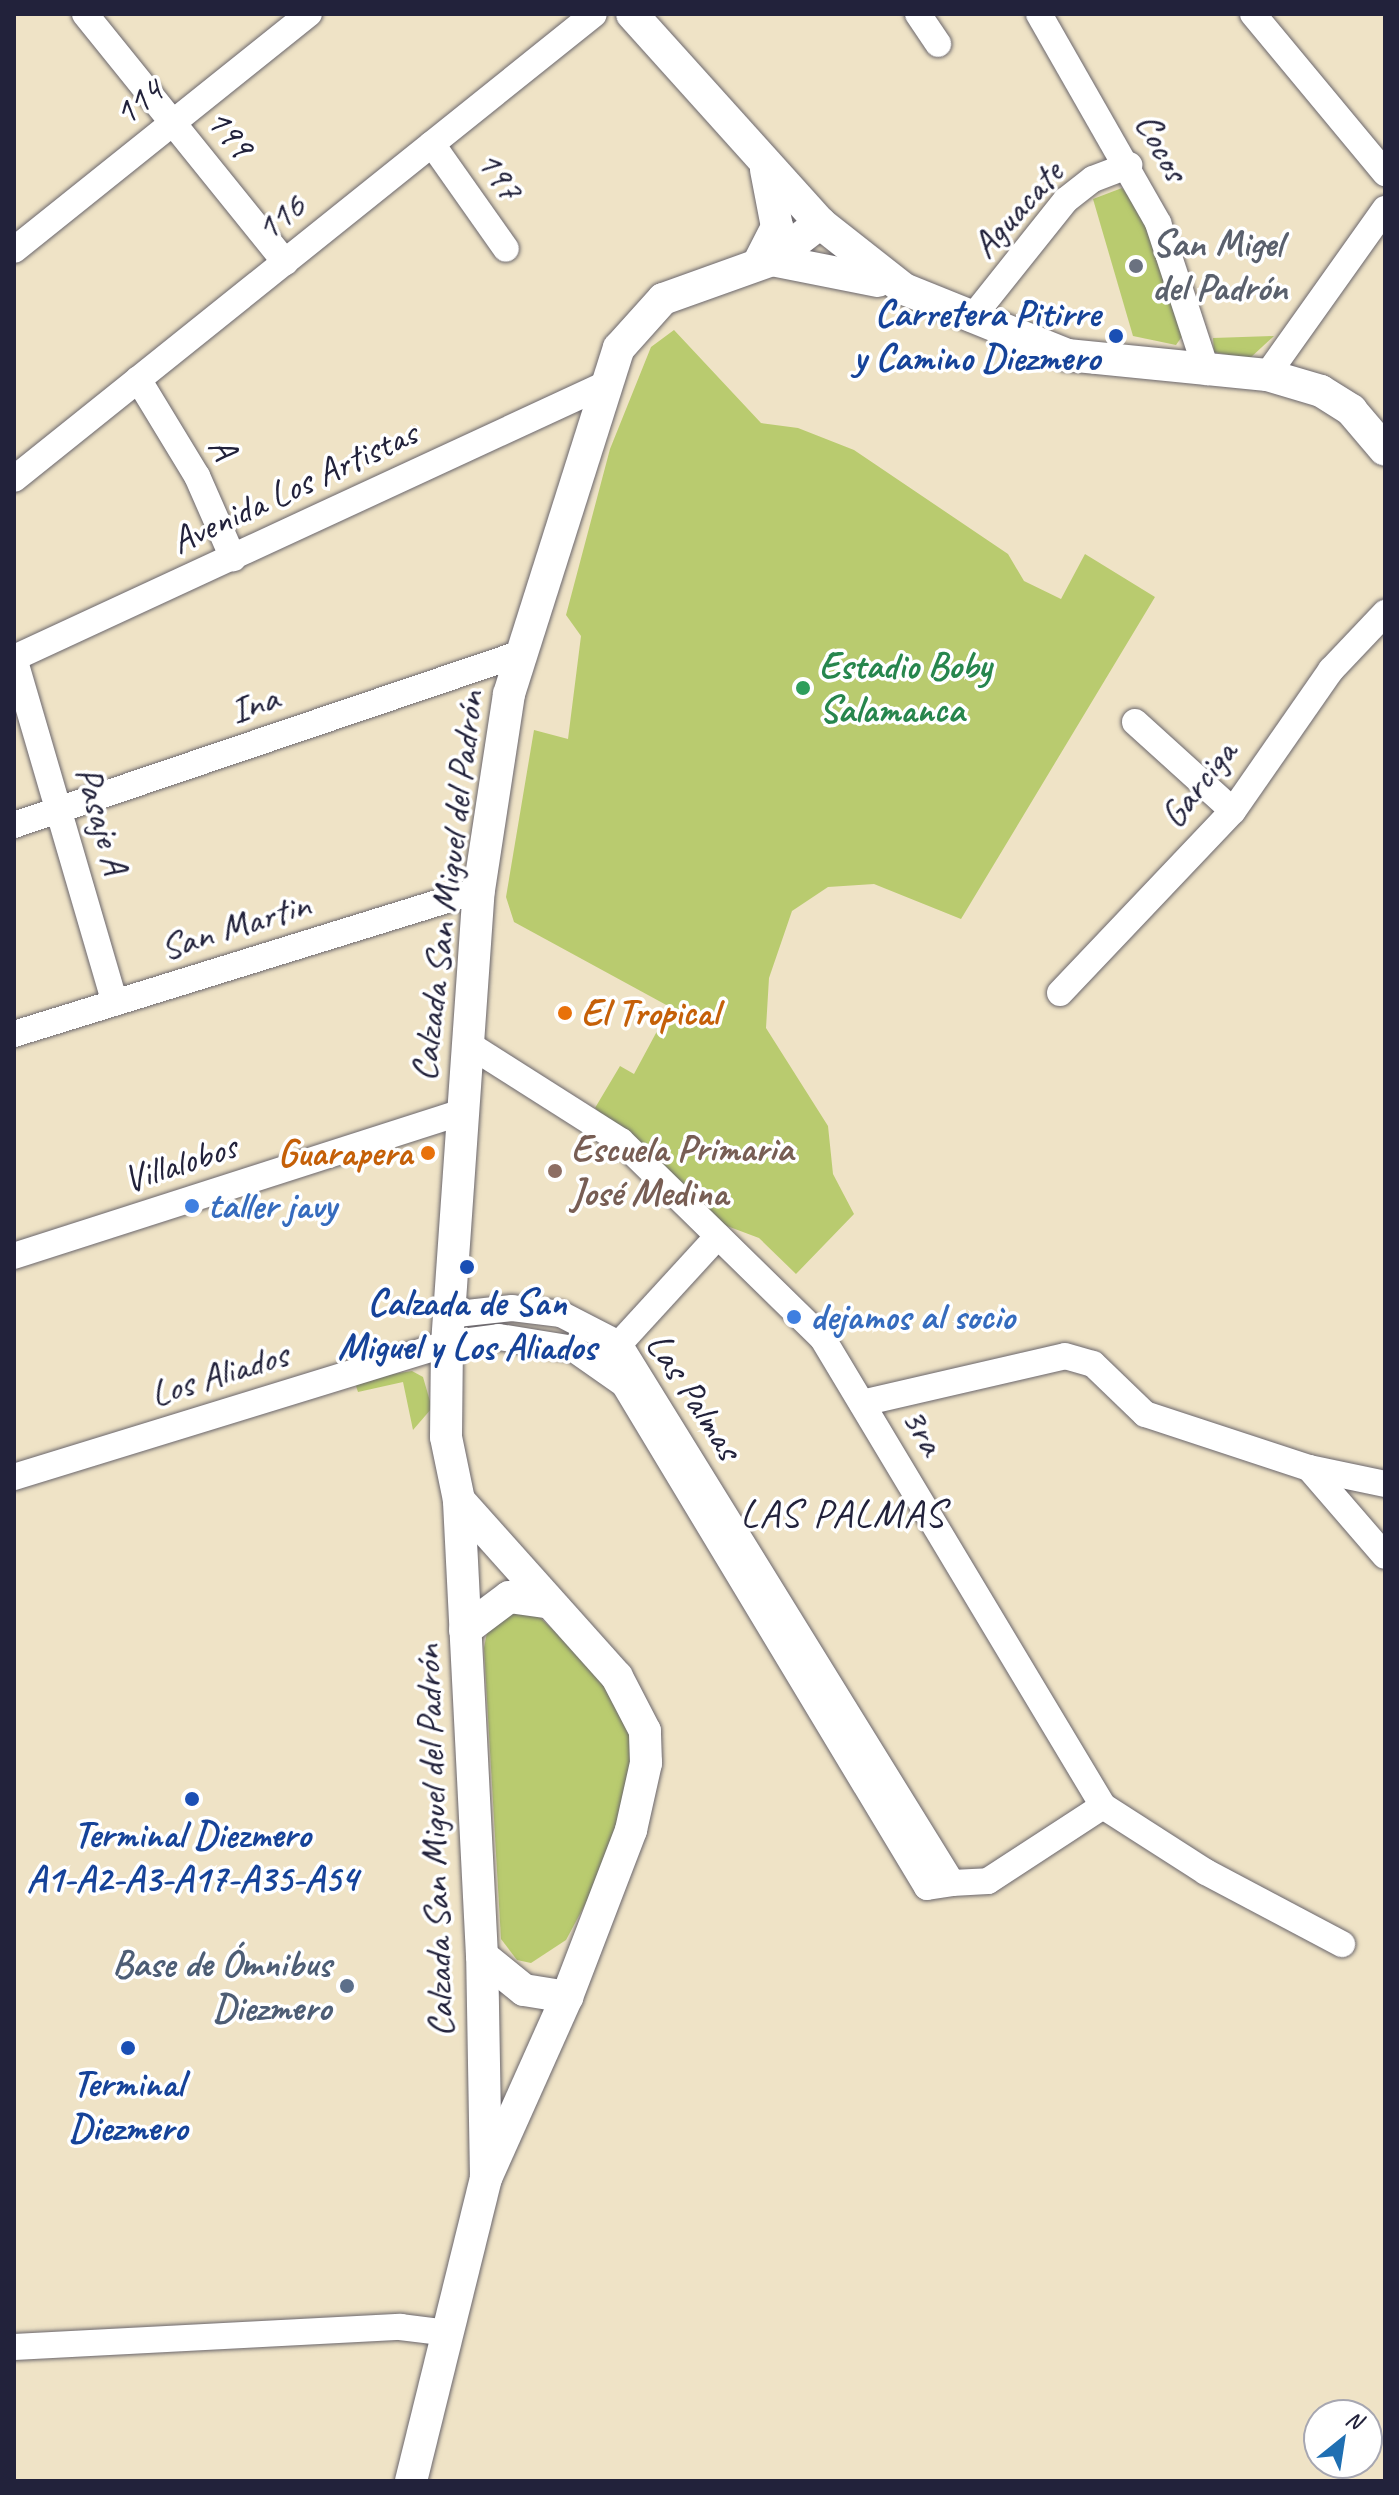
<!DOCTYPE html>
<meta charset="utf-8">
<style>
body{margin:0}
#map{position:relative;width:1399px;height:2495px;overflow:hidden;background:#efe3c6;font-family:Caveat,sans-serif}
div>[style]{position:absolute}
.green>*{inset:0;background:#b9cb6f}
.roads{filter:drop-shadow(0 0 2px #6a666c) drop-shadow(0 0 2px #6a666c)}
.minor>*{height:26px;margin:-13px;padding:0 13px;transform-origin:13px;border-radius:13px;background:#fff}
.major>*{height:32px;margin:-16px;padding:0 16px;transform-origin:16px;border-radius:16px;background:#fff}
.dots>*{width:22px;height:22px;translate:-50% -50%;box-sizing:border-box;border:4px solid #fff;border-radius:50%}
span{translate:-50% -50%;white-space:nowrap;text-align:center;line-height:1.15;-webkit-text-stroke:7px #fff;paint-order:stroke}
.street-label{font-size:38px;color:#22223b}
.worship-label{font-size:38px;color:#5b616d;font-weight:700}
.left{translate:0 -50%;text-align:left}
.transit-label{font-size:38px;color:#164399;font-weight:700}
.right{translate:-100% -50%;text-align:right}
.leisure-label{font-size:38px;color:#27864d;font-weight:700}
.food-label{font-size:38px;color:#c56008;font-weight:700}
.education-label{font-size:38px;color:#785e54;font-weight:700}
.shop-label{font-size:38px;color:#366cbe;font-weight:700}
.service-label{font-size:38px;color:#4e5e75;font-weight:700}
.neighbourhood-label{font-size:40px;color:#22223b;letter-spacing:2px}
.frame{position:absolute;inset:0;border:16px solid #22223b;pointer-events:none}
.north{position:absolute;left:1303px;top:2399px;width:80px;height:80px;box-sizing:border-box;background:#fff;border:2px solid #a7a7b1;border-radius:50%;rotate:30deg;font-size:22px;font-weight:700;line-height:32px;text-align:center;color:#22223b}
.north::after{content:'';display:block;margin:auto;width:28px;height:36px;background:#1f6fb2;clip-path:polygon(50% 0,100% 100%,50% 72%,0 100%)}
</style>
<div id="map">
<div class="green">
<i style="clip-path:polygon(1122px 188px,1143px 215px,1183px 335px,1176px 345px,1133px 336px,1093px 199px)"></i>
<i style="clip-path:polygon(674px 330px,761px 423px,798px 428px,854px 450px,1008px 554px,1024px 581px,1061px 599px,1085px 554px,1155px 597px,961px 919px,874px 884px,828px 887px,792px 911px,769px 978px,766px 1028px,828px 1126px,833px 1174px,854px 1214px,796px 1274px,759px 1238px,719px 1223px,595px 1108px,620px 1066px,634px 1074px,670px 1007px,514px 922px,506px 897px,534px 730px,568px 739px,581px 636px,566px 615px,610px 449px,651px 347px)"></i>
<i style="clip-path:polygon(1274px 336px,1249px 359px,1214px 352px,1213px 338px)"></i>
<i style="clip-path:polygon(412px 1371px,423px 1377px,432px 1408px,413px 1430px,403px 1382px,358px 1392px,354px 1380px)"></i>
<i style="clip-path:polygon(502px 1611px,534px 1612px,608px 1681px,628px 1717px,634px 1762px,610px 1858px,566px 1940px,531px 1963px,517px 1960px,501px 1939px,484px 1648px,488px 1627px)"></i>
</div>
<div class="roads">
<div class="minor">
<i style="left:85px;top:14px;width:319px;rotate:51.1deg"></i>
<i style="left:918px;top:14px;width:36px;rotate:56deg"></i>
<i style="left:1039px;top:14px;width:241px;rotate:60.3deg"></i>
<i style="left:1158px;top:223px;width:157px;rotate:71.8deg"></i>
<i style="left:1253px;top:14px;width:207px;rotate:50.3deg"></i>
<i style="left:432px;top:144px;width:128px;rotate:54.8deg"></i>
<i style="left:14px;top:250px;width:378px;rotate:-38.7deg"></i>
<i style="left:971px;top:319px;width:152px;rotate:-51.4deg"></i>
<i style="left:1066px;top:200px;width:34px;rotate:-38deg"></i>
<i style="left:1093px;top:179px;width:39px;rotate:-21deg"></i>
<i style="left:1267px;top:375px;width:204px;rotate:-54.6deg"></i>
<i style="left:138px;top:379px;width:114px;rotate:58.7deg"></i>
<i style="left:197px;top:476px;width:90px;rotate:66.3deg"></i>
<i style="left:14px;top:479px;width:743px;rotate:-38.72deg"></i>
<i style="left:14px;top:658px;width:652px;rotate:-24.84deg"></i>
<i style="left:14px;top:658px;width:359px;rotate:73.7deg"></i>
<i style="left:1135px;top:722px;width:132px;rotate:42.2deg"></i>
<i style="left:14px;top:825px;width:533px;rotate:-18.71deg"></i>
<i style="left:1060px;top:993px;width:251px;rotate:-46.5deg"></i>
<i style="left:1233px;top:811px;width:172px;rotate:-55.2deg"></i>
<i style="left:1331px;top:670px;width:79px;rotate:-46.5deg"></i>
<i style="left:14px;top:1034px;width:487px;rotate:-17.2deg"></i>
<i style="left:468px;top:1044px;width:181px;rotate:32.4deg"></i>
<i style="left:621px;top:1141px;width:283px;rotate:44.4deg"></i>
<i style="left:823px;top:1339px;width:545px;rotate:59.05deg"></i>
<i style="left:1103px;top:1806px;width:122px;rotate:32.7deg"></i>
<i style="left:1206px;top:1872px;width:154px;rotate:27.9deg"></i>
<i style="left:14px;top:1256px;width:468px;rotate:-17.8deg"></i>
<i style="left:609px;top:1355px;width:161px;rotate:-47.5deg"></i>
<i style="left:862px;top:1403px;width:208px;rotate:-13deg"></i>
<i style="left:1065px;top:1356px;width:29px;rotate:16deg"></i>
<i style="left:1093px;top:1364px;width:72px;rotate:43.9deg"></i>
<i style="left:1145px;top:1414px;width:173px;rotate:18.2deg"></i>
<i style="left:1309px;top:1468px;width:78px;rotate:11.9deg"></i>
<i style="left:1309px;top:1468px;width:116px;rotate:49.2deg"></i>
<i style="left:14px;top:1477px;width:453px;rotate:-17.1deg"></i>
<i style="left:447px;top:1344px;width:52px;rotate:-7.7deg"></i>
<i style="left:499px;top:1337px;width:76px;rotate:9.1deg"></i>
<i style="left:574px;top:1349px;width:61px;rotate:35deg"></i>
<i style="left:624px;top:1384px;width:587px;rotate:58.94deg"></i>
<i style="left:927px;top:1887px;width:25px;rotate:-9deg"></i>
<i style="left:952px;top:1883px;width:634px;rotate:-121.71deg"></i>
<i style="left:619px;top:1344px;width:65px;rotate:-152.7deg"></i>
<i style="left:561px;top:1314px;width:49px;rotate:-173deg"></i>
<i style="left:512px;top:1308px;width:63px;rotate:173.7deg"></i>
<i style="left:952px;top:1883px;width:36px;rotate:-3deg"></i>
<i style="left:988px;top:1881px;width:137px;rotate:-33.1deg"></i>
<i style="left:14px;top:2347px;width:387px;rotate:-3deg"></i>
<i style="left:400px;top:2327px;width:48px;rotate:7.1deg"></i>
</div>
<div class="major">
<i style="left:632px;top:14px;width:281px;rotate:48deg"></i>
<i style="left:820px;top:223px;width:107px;rotate:38.2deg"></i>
<i style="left:904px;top:289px;width:176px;rotate:22deg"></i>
<i style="left:1067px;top:355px;width:201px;rotate:5.7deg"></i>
<i style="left:1267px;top:375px;width:56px;rotate:16.5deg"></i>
<i style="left:1321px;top:391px;width:36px;rotate:32deg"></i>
<i style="left:1351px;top:410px;width:52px;rotate:49.6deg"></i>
<i style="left:772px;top:260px;width:108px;rotate:11.2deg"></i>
<i style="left:758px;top:264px;width:42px;rotate:-62.8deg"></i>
<i style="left:777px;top:227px;width:58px;rotate:-100.9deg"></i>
<i style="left:465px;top:1630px;width:55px;rotate:-36.9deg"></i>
<i style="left:509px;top:1597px;width:36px;rotate:8deg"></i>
<i style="left:482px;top:1956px;width:54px;rotate:39deg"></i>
<i style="left:524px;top:1990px;width:44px;rotate:9.2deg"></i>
<i style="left:486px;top:2178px;width:222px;rotate:-91deg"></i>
<i style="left:482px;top:1956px;width:457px;rotate:-92.9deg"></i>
<i style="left:459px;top:1500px;width:64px;rotate:-101.7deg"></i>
<i style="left:446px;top:1437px;width:93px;rotate:-89.4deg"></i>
<i style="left:447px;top:1344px;width:455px;rotate:-86deg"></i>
<i style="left:479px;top:890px;width:198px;rotate:-81.3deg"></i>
<i style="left:509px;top:694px;width:363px;rotate:-72.4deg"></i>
<i style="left:619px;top:348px;width:66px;rotate:-48.1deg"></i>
<i style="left:663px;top:299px;width:116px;rotate:-19.7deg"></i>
<i style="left:772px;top:260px;width:61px;rotate:-37.6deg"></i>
<i style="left:411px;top:2481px;width:312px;rotate:-76.1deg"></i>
<i style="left:486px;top:2178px;width:198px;rotate:-65.9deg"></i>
<i style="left:567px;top:1997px;width:179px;rotate:-69deg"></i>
<i style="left:631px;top:1830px;width:69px;rotate:-77.4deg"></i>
<i style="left:646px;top:1763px;width:32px;rotate:-92deg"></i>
<i style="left:645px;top:1731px;width:61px;rotate:-117.4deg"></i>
<i style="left:617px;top:1677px;width:237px;rotate:-131.8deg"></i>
</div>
</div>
<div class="dots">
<i style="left:1136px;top:266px;background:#6b7280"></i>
<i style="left:1116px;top:336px;background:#1a4fb4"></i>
<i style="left:803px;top:688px;background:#2e9e5b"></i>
<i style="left:565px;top:1013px;background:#e8710a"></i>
<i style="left:428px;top:1153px;background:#e8710a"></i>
<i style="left:555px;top:1171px;background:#8d6e63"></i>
<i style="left:192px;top:1206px;background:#3f7fe0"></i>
<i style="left:467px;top:1267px;background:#1a4fb4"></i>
<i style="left:794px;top:1317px;background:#3f7fe0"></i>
<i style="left:192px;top:1799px;background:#1a4fb4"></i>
<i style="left:347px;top:1986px;background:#5c6f8a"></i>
<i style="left:128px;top:2048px;background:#1a4fb4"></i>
</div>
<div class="street-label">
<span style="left:138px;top:102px;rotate:-39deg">114</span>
<span style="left:230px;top:133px;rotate:51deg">199</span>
<span style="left:1162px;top:147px;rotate:62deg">Cocos</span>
<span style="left:500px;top:175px;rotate:55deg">197</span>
<span style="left:1017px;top:209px;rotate:-48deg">Aguacate</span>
<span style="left:280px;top:217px;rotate:-39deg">116</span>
<span style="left:223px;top:448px;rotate:61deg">A</span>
<span style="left:294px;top:487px;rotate:-25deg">Avenida Los Artistas</span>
<span style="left:254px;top:704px;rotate:-19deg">Ina</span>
<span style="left:1198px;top:784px;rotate:-52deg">Garciga</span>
<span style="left:102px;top:820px;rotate:74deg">Pasaje A</span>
<span style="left:447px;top:886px;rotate:-83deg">Calzada San Miguel del Padrón</span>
<span style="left:235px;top:926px;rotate:-17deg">San Martin</span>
<span style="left:180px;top:1163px;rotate:-18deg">Villalobos</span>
<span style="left:219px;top:1374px;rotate:-17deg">Los Aliados</span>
<span style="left:694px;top:1396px;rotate:57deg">Las Palmas</span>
<span style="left:923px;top:1431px;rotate:59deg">3ra</span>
<span style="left:434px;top:1841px;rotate:-92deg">Calzada San Miguel del Padrón</span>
</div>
<div class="worship-label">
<span class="left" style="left:1152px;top:266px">San Migel<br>del Padrón</span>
</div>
<div class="transit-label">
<span class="right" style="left:1100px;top:336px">Carretera Pitirre<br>y Camino Diezmero</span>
<span style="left:467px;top:1325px">Calzada de San<br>Miguel y Los Aliados</span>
<span style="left:192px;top:1857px">Terminal Diezmero<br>A1-A2-A3-A17-A35-A54</span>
<span style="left:128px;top:2106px">Terminal<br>Diezmero</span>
</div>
<div class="leisure-label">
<span class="left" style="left:819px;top:688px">Estadio Boby<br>Salamanca</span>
</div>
<div class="food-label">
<span class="left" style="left:581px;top:1013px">El Tropical</span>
<span class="right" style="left:412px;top:1153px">Guarapera</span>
</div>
<div class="education-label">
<span class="left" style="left:571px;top:1171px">Escuela Primaria<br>José Medina</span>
</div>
<div class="shop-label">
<span class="left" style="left:208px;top:1206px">taller javy</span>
<span class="left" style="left:810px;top:1317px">dejamos al socio</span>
</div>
<div class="service-label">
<span class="right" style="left:331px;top:1986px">Base de Ómnibus<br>Diezmero</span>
</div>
<div class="neighbourhood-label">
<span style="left:843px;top:1513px">LAS PALMAS</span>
</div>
<div class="frame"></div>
<div class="north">N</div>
</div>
